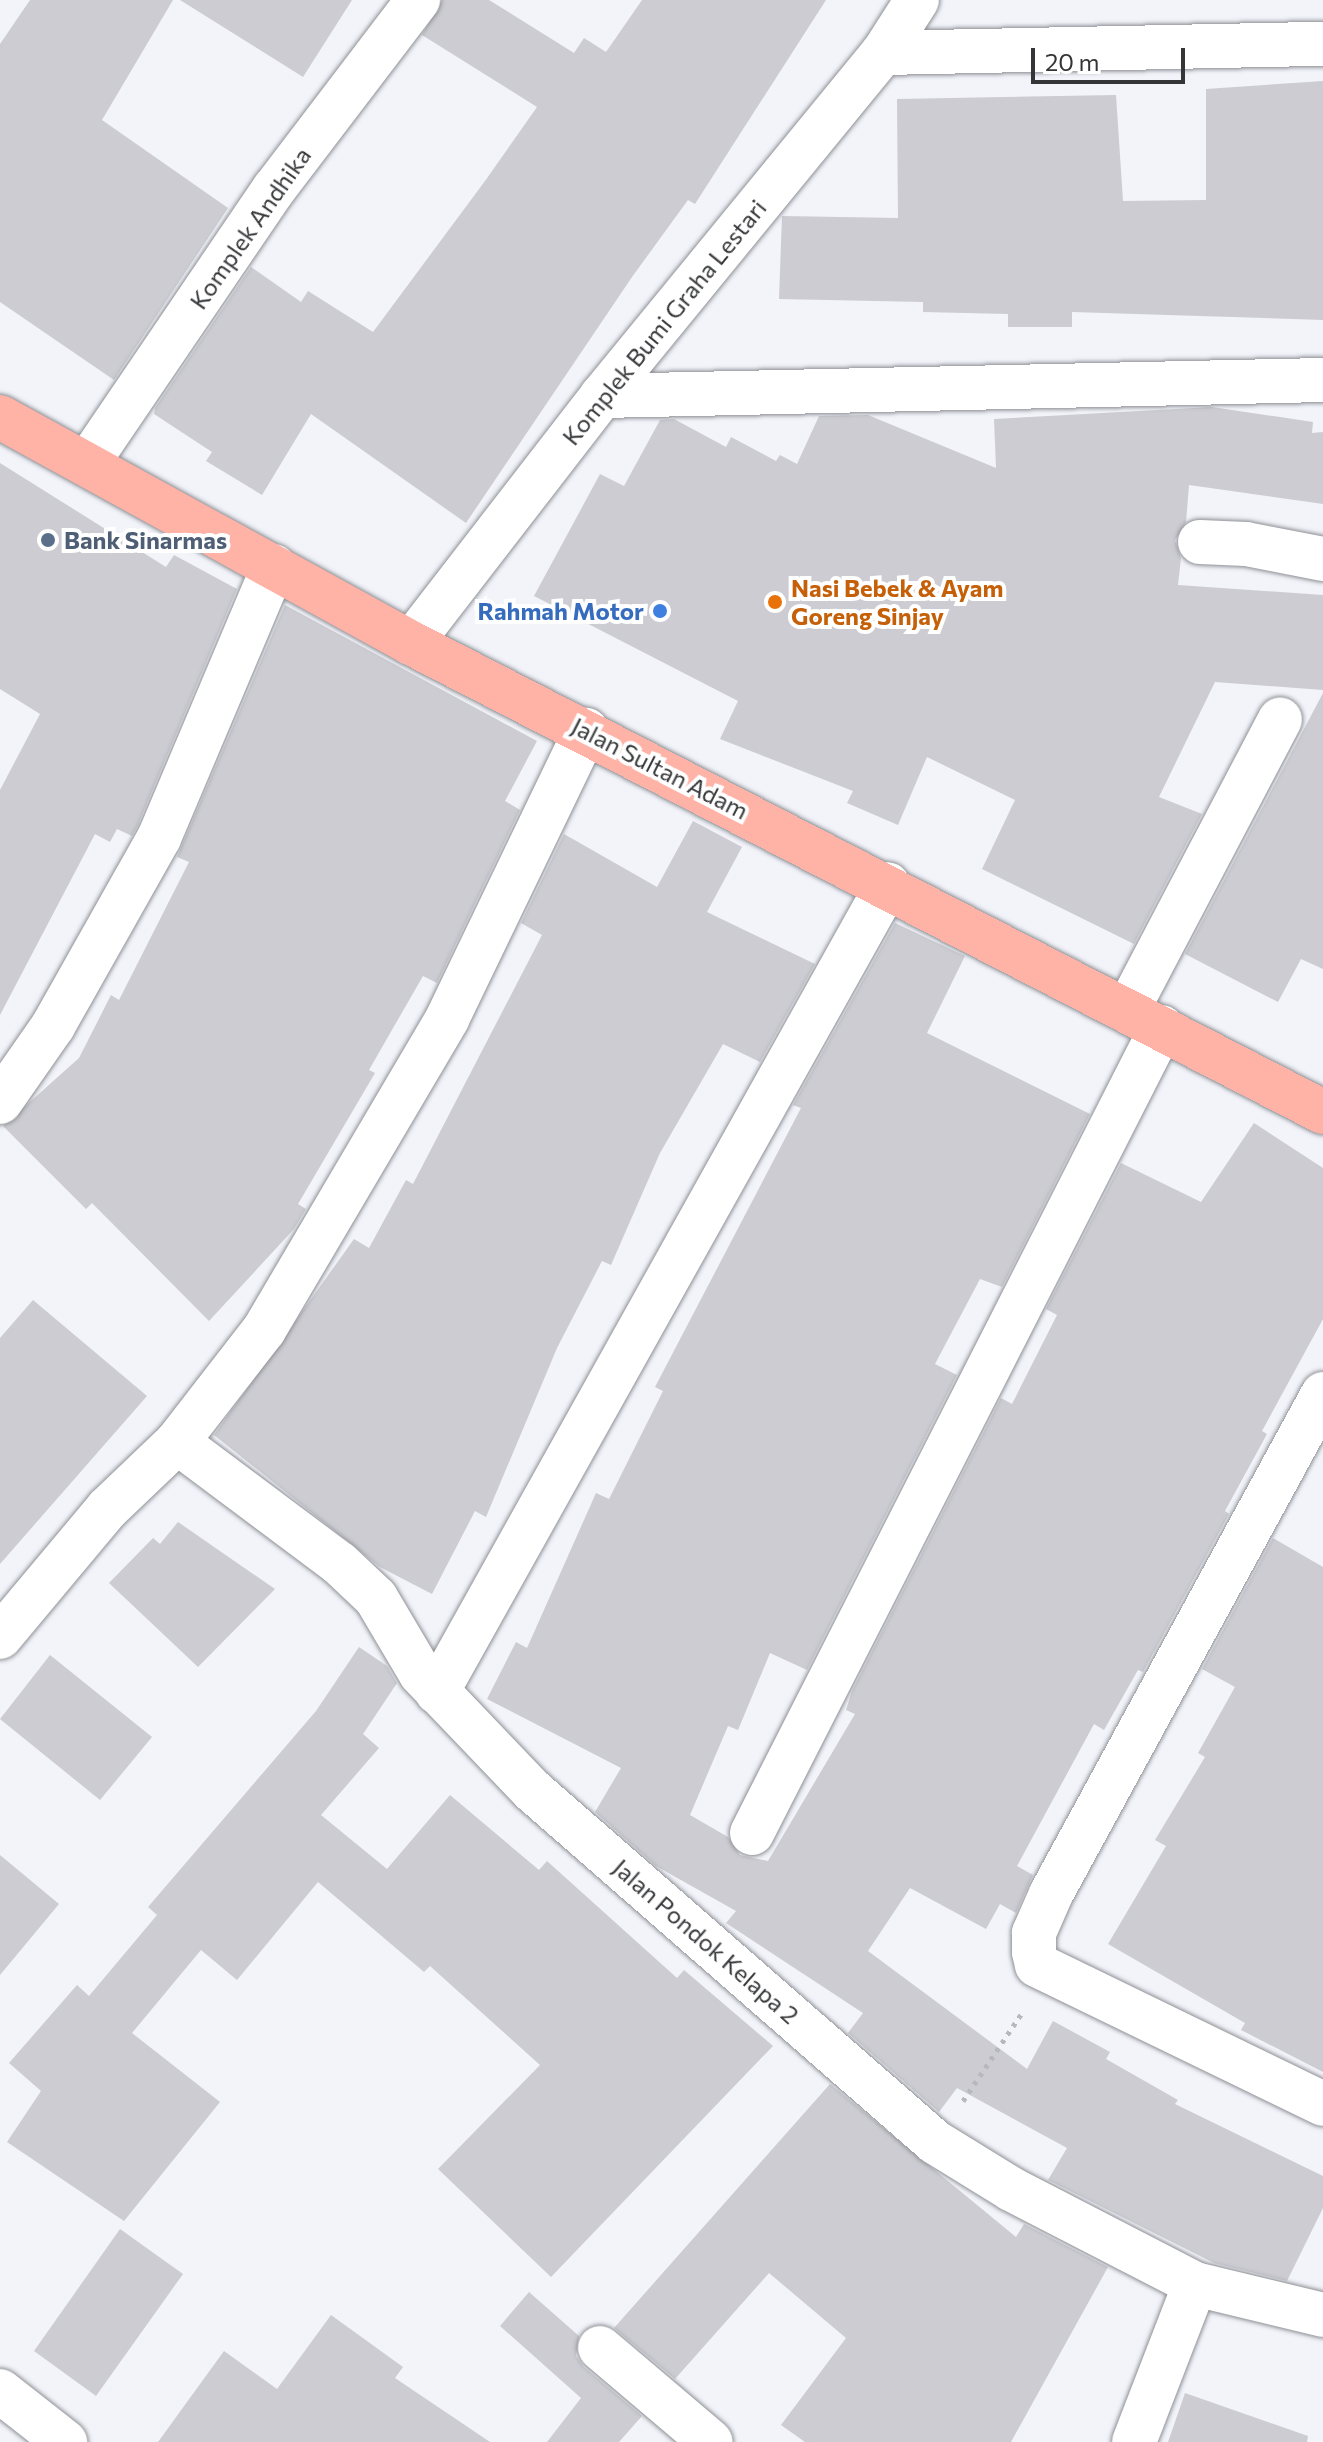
<!DOCTYPE html>
<style>
body{margin:0}
#map{position:relative;width:1323px;height:2442px;overflow:hidden;background:#f2f4fa;font-family:Commissioner,sans-serif}
div>[style]{position:absolute}
.building>*{inset:0;background:#ccccd2}
.path>*{height:5px;margin-top:-2.5px;transform-origin:0;background:repeating-linear-gradient(90deg,#b7b8bd 0 4px,transparent 0 10px)}
.roads{filter:drop-shadow(0 0 2px #8e9095) drop-shadow(0 0 2px #8e9095)}
.street>*{height:44px;margin:-22px;padding:0 22px;transform-origin:22px;border-radius:22px;background:#fff}
.secondary>*{height:44px;margin:-22px;padding:0 22px;transform-origin:22px;border-radius:22px;background:#fff}
.primary>*{height:44px;margin:-22px;padding:0 22px;transform-origin:22px;border-radius:22px;background:#ffb2a6}
.dots>*{width:22px;height:22px;translate:-50% -50%;box-sizing:border-box;border:4px solid #fff;border-radius:50%}
span{translate:-50% -50%;white-space:nowrap;text-align:center;line-height:1.15;-webkit-text-stroke:8px #fff;paint-order:stroke}
.street-label{font-size:24px;color:#343537}
.service-label{font-size:24px;color:#4e5e75;font-weight:700}
.left{translate:0 -50%;text-align:left}
.food-label{font-size:24px;color:#c56008;font-weight:700}
.shop-label{font-size:24px;color:#366cbe;font-weight:700}
.right{translate:-100% -50%;text-align:right}
.scale{position:absolute;left:1031px;top:48px;width:154px;height:36px;box-sizing:border-box;border:4px solid #343537;border-top:0;padding-left:10px;font-size:24px;line-height:28px;white-space:nowrap;color:#343537;-webkit-text-stroke:6px #fff;paint-order:stroke}
</style>
<div id="map">
<div class="building">
<i style="clip-path:polygon(30px 0,173px 0,102px 120px,228px 208px,114px 380px,0 302px,0 44px)"></i>
<i style="clip-path:polygon(180px 0,352px 0,303px 77px)"></i>
<i style="clip-path:polygon(442px 0,489px 0,574px 53px,584px 38px,606px 52px,642px 0,826px 0,695px 204px,688px 200px,632px 277px,466px 523px,311px 414px,262px 495px,206px 461px,212px 452px,154px 414px,155px 408px,251px 267px,301px 302px,308px 291px,373px 332px,485px 181px,537px 107px,422px 35px)"></i>
<i style="clip-path:polygon(1323px 81px,1323px 320px,1072px 312px,1072px 327px,1008px 327px,1008px 314px,923px 312px,923px 302px,779px 299px,782px 216px,898px 218px,897px 99px,1116px 95px,1123px 201px,1206px 200px,1206px 89px)"></i>
<i style="clip-path:polygon(1212px 407px,1313px 422px,1312px 433px,1323px 432px,1323px 504px,1189px 485px,1186px 522px,1175px 540px,1181px 558px,1178px 585px,1323px 595px,1323px 690px,1215px 682px,1159px 797px,1202px 814px,1134px 944px,982px 869px,1015px 800px,927px 757px,898px 825px,847px 803px,853px 791px,720px 739px,738px 701px,534px 596px,600px 474px,624px 486px,660px 420px,674px 419px,726px 447px,731px 437px,776px 461px,780px 455px,797px 464px,819px 416px,868px 415px,996px 468px,994px 419px)"></i>
<i style="clip-path:polygon(0 463px,166px 567px,174px 555px,237px 589px,137px 827px,132px 836px,117px 829px,110px 842px,95px 834px,0 1015px,0 790px,40px 714px,0 689px)"></i>
<i style="clip-path:polygon(285px 605px,537px 741px,505px 801px,520px 810px,437px 983px,423px 976px,369px 1070px,375px 1073px,298px 1204px,306px 1209px,294px 1229px,209px 1321px,92px 1203px,86px 1209px,3px 1126px,79px 1058px,111px 995px,119px 1000px,189px 862px,177px 857px)"></i>
<i style="clip-path:polygon(1323px 693px,1323px 969px,1301px 959px,1278px 1002px,1185px 954px)"></i>
<i style="clip-path:polygon(693px 821px,742px 847px,707px 912px,815px 964px,760px 1062px,723px 1044px,660px 1153px,611px 1265px,602px 1261px,557px 1348px,486px 1517px,475px 1511px,432px 1594px,380px 1567px,214px 1435px,354px 1239px,369px 1248px,406px 1180px,413px 1184px,542px 935px,521px 923px,564px 834px,657px 887px)"></i>
<i style="clip-path:polygon(895px 923px,965px 956px,927px 1033px,1090px 1114px,1002px 1287px,980px 1279px,935px 1364px,957px 1375px,807px 1670px,770px 1653px,738px 1730px,728px 1726px,690px 1815px,728px 1837px,740px 1855px,768px 1861px,855px 1714px,846px 1710px,852px 1691px,1001px 1398px,1012px 1404px,1057px 1315px,1046px 1309px,1121px 1163px,1201px 1202px,1254px 1123px,1323px 1168px,1323px 1319px,1262px 1431px,1267px 1434px,1225px 1511px,1229px 1514px,1143px 1672px,1138px 1670px,1104px 1730px,1094px 1724px,1017px 1866px,1033px 1875px,1016px 1913px,1000px 1904px,986px 1929px,910px 1888px,868px 1951px,1027px 2069px,1053px 2021px,1110px 2052px,1106px 2059px,1178px 2100px,1175px 2104px,1323px 2176px,1323px 2208px,1287px 2281px,1214px 2263px,1048px 2180px,1067px 2148px,957px 2088px,939px 2112px,848px 2033px,863px 2013px,726px 1923px,736px 1911px,656px 1866px,595px 1812px,621px 1768px,487px 1699px,516px 1642px,527px 1648px,596px 1493px,609px 1499px,663px 1391px,655px 1387px,801px 1108px,793px 1105px)"></i>
<i style="clip-path:polygon(33px 1300px,147px 1396px,0 1564px,0 1338px)"></i>
<i style="clip-path:polygon(178px 1522px,275px 1589px,198px 1667px,109px 1583px,153px 1538px,160px 1544px)"></i>
<i style="clip-path:polygon(1273px 1538px,1323px 1567px,1323px 2072px,1241px 2030px,1245px 2023px,1108px 1944px,1166px 1846px,1155px 1840px,1205px 1757px,1198px 1753px,1235px 1687px,1202px 1669px)"></i>
<i style="clip-path:polygon(359px 1647px,387px 1666px,397px 1683px,363px 1734px,379px 1748px,321px 1815px,387px 1869px,450px 1795px,539px 1870px,547px 1861px,677px 1978px,684px 1970px,773px 2046px,551px 2277px,438px 2169px,540px 2065px,430px 1966px,424px 1972px,318px 1882px,237px 1980px,201px 1950px,132px 2033px,220px 2102px,124px 2221px,7px 2142px,41px 2091px,9px 2063px,77px 1985px,89px 1996px,157px 1915px,148px 1907px,316px 1711px)"></i>
<i style="clip-path:polygon(50px 1655px,152px 1737px,100px 1800px,0 1719px)"></i>
<i style="clip-path:polygon(0 1855px,59px 1904px,0 1975px)"></i>
<i style="clip-path:polygon(830px 2084px,1016px 2237px,1024px 2224px,1108px 2267px,1011px 2442px,805px 2442px,781px 2425px,846px 2338px,769px 2273px,675px 2379px,614px 2328px)"></i>
<i style="clip-path:polygon(120px 2229px,183px 2274px,96px 2396px,34px 2351px)"></i>
<i style="clip-path:polygon(529px 2292px,579px 2336px,576px 2356px,584px 2367px,642px 2416px,619px 2442px,547px 2442px,581px 2398px,500px 2326px)"></i>
<i style="clip-path:polygon(331px 2315px,403px 2367px,395px 2378px,490px 2442px,158px 2442px,224px 2351px,277px 2389px)"></i>
<i style="clip-path:polygon(1185px 2393px,1308px 2436px,1307px 2442px,1168px 2442px)"></i>
</div>
<div class="path">
<i style="left:963px;top:2101px;width:106px;rotate:-56.2deg"></i>
</div>
<div class="roads">
<div class="street">
<i style="left:883px;top:53px;width:440px;rotate:-1.2deg"></i>
<i style="left:602px;top:396px;width:721px;rotate:-1.27deg"></i>
<i style="left:89px;top:461px;width:329px;rotate:-55.8deg"></i>
<i style="left:274px;top:189px;width:238px;rotate:-52.7deg"></i>
<i style="left:1200px;top:542px;width:46px;rotate:2.5deg"></i>
<i style="left:1246px;top:544px;width:78px;rotate:11deg"></i>
<i style="left:1128px;top:1009px;width:327px;rotate:-62.3deg"></i>
<i style="left:0;top:1102px;width:93px;rotate:-55.1deg"></i>
<i style="left:53px;top:1026px;width:216px;rotate:-60.6deg"></i>
<i style="left:159px;top:838px;width:295px;rotate:-67.1deg"></i>
<i style="left:1323px;top:1394px;width:569px;rotate:118.55deg"></i>
<i style="left:1051px;top:1894px;width:43px;rotate:113.6deg"></i>
<i style="left:1034px;top:1933px;width:19px;rotate:90deg"></i>
<i style="left:1034px;top:1952px;width:13px;rotate:77deg"></i>
<i style="left:1037px;top:1965px;width:318px;rotate:25.9deg"></i>
<i style="left:177px;top:1442px;width:202px;rotate:36.8deg"></i>
<i style="left:339px;top:1563px;width:51px;rotate:43.4deg"></i>
<i style="left:376px;top:1598px;width:88px;rotate:59.4deg"></i>
<i style="left:421px;top:1674px;width:162px;rotate:46.3deg"></i>
<i style="left:533px;top:1791px;width:534px;rotate:41.13deg"></i>
<i style="left:935px;top:2142px;width:89px;rotate:31.7deg"></i>
<i style="left:1011px;top:2189px;width:207px;rotate:27.3deg"></i>
<i style="left:1195px;top:2284px;width:132px;rotate:13.6deg"></i>
<i style="left:0;top:1637px;width:167px;rotate:-50.1deg"></i>
<i style="left:107px;top:1509px;width:97px;rotate:-43.7deg"></i>
<i style="left:177px;top:1442px;width:142px;rotate:-52.2deg"></i>
<i style="left:264px;top:1330px;width:361px;rotate:-59.5deg"></i>
<i style="left:447px;top:1019px;width:321px;rotate:-64.3deg"></i>
<i style="left:437px;top:1692px;width:925px;rotate:-60.83deg"></i>
<i style="left:752px;top:1833px;width:904px;rotate:-63.04deg"></i>
<i style="left:600px;top:2348px;width:145px;rotate:40.3deg"></i>
<i style="left:0;top:2391px;width:83px;rotate:38.1deg"></i>
<i style="left:1134px;top:2442px;width:169px;rotate:-68.9deg"></i>
</div>
<div class="secondary">
<i style="left:411px;top:643px;width:312px;rotate:-52.3deg"></i>
<i style="left:602px;top:396px;width:443px;rotate:-50.7deg"></i>
<i style="left:883px;top:53px;width:63px;rotate:-57.3deg"></i>
</div>
<div class="primary">
<i style="left:0;top:417px;width:469px;rotate:28.8deg"></i>
<i style="left:411px;top:643px;width:1026px;rotate:27.21deg"></i>
</div>
</div>
<div class="dots">
<i style="left:48px;top:540px;background:#5c6f8a"></i>
<i style="left:775px;top:602px;background:#e8710a"></i>
<i style="left:660px;top:611px;background:#3f7fe0"></i>
</div>
<div class="street-label">
<span style="left:250px;top:228px;rotate:-55deg">Komplek Andhika</span>
<span style="left:664px;top:322px;rotate:-51deg">Komplek Bumi Graha Lestari</span>
<span style="left:660px;top:768px;rotate:27deg">Jalan Sultan Adam</span>
<span style="left:706px;top:1941px;rotate:41deg">Jalan Pondok Kelapa 2</span>
</div>
<div class="service-label">
<span class="left" style="left:64px;top:540px">Bank Sinarmas</span>
</div>
<div class="food-label">
<span class="left" style="left:791px;top:602px">Nasi Bebek &amp; Ayam<br>Goreng Sinjay</span>
</div>
<div class="shop-label">
<span class="right" style="left:644px;top:611px">Rahmah Motor</span>
</div>
<div class="scale">20 m</div>
</div>
